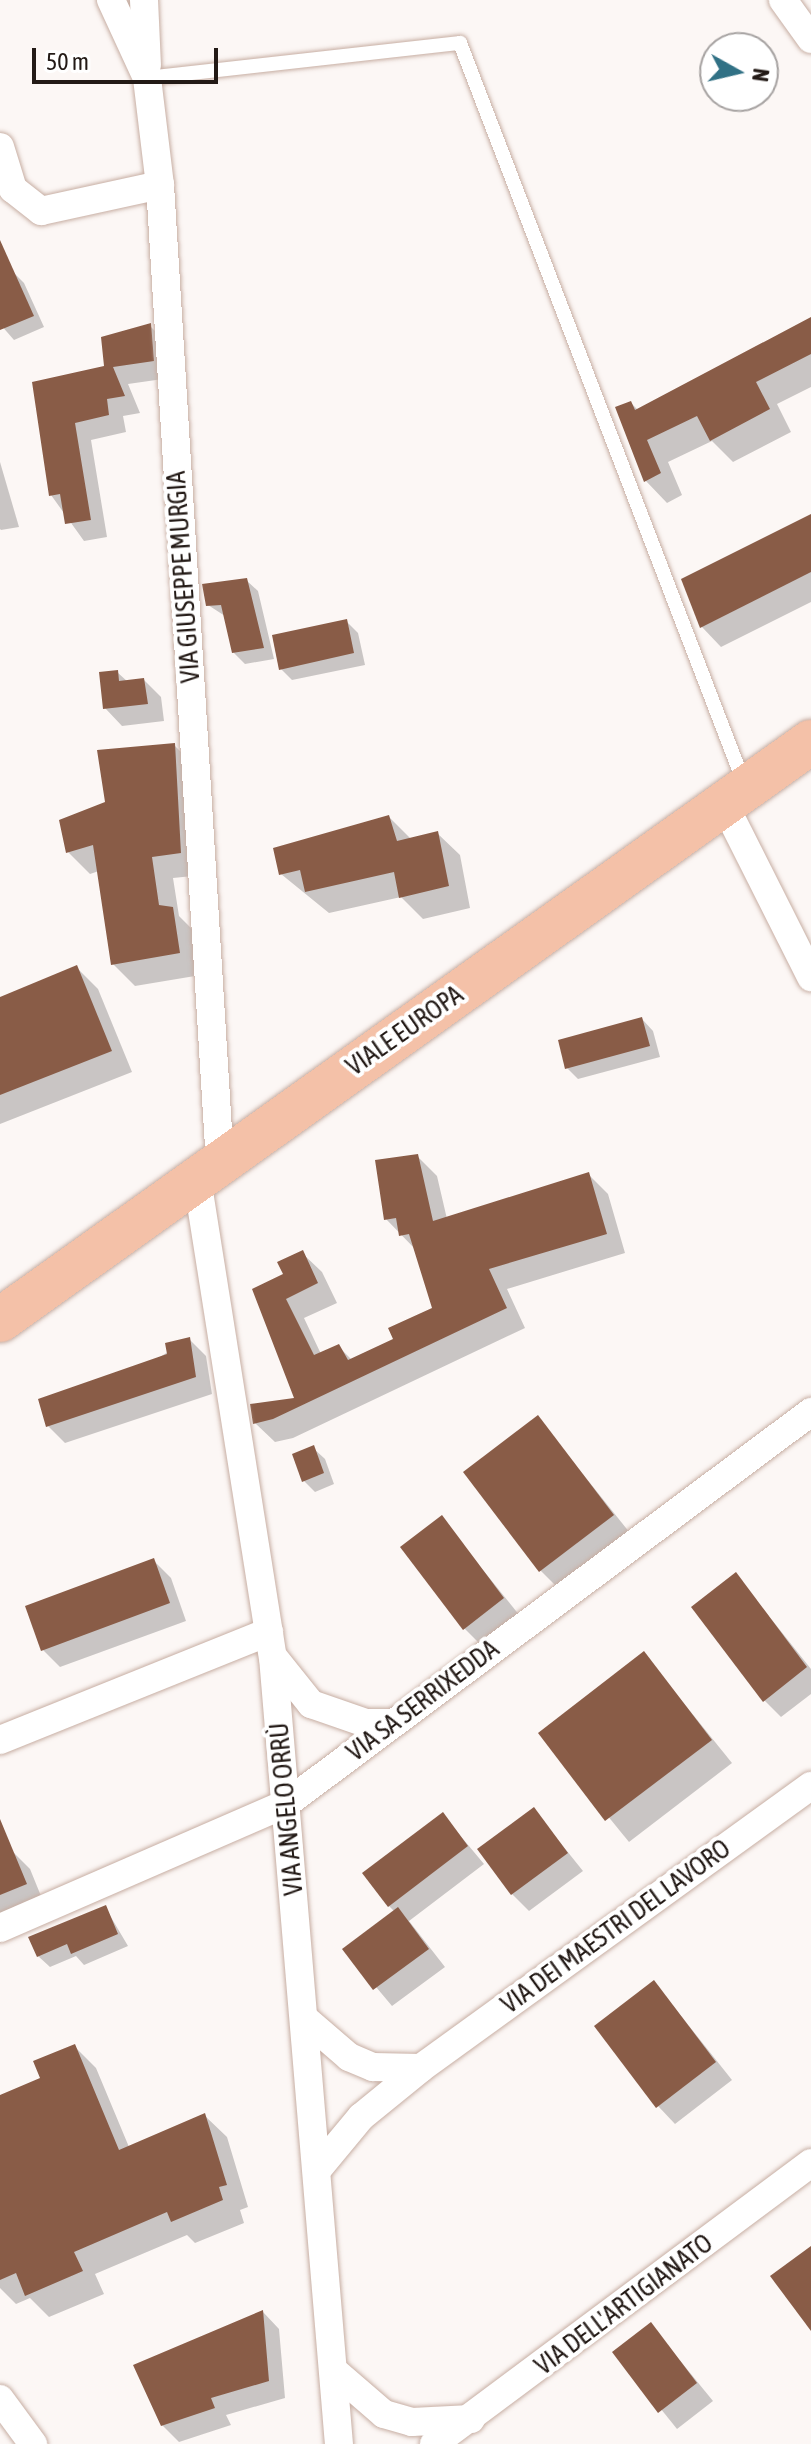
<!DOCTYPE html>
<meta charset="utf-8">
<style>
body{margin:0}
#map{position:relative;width:811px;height:2444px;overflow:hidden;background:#fcf7f5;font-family:"Asap Condensed",sans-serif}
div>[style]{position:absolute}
.shadow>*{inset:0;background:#0003}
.building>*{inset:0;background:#895c47}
.roads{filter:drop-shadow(0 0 2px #c7aea3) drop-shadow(0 0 2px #c7aea3)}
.lane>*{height:14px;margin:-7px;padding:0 7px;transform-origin:7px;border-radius:7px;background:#fff}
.street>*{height:28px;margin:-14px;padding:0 14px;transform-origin:14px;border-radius:14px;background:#fff}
.primary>*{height:44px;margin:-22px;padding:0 22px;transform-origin:22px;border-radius:22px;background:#f4c1a8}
span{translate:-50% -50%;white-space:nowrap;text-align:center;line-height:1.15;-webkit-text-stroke:8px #fff;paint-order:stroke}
.street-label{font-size:26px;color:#231a16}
.north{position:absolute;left:699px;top:32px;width:80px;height:80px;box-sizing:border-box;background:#fff;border:2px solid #a7a3a2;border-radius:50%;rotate:98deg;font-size:22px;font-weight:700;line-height:32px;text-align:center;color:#231a16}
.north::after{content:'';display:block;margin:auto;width:28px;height:36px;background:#317185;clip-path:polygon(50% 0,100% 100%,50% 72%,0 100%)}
.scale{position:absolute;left:32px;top:48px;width:186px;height:36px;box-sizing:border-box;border:4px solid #231a16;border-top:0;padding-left:10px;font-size:24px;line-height:28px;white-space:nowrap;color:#231a16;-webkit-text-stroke:6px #fff;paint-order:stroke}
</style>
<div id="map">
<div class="shadow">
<i style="clip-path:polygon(13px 272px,24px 283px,44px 327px,14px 340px,0 324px,0 278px)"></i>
<i style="clip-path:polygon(811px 320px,811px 387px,777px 404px,791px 432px,733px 462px,712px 441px,668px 462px,682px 495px,667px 503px,645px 480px,631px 403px,638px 410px)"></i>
<i style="clip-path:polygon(150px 326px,167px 343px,170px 378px,128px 384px,140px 413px,123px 416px,126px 432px,91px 440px,107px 537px,84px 541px,51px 495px,34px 384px,106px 367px)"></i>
<i style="clip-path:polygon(0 462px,19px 527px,1px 530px,0 529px)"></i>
<i style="clip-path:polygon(811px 516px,811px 602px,721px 647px,701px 626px)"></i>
<i style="clip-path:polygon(246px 580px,258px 591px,274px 659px,245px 664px,233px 652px,225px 616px,208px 605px)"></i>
<i style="clip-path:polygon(346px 621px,358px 633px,365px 665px,292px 680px,281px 669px)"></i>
<i style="clip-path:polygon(117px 672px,128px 682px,144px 680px,161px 697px,164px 721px,122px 726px,105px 708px)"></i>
<i style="clip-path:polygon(174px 745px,196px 767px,203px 875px,173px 878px,179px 916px,194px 931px,201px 975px,135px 986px,113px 964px,99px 871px,90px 874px,68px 852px)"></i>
<i style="clip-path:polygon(389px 817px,411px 839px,437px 833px,460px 855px,470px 908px,423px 919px,401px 897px,329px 913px,281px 874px)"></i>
<i style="clip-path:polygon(77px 968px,98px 989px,132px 1072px,0 1124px,0 999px)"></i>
<i style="clip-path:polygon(642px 1019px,653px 1031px,660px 1057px,578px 1079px,567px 1068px)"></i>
<i style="clip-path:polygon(417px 1156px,437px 1176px,447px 1219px,588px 1174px,608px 1194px,625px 1253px,507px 1289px,525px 1328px,293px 1438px,275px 1442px,255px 1423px,296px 1399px,254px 1290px,286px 1275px,302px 1253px,322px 1272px,337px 1303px,304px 1318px,321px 1354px,339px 1347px,352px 1360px,396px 1340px,435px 1309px,416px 1250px,386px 1219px)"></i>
<i style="clip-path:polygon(189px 1339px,206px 1356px,212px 1394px,65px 1443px,48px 1426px)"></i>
<i style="clip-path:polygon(538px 1418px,634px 1538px,562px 1592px,540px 1570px)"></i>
<i style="clip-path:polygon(313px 1448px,325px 1459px,334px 1484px,315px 1492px,304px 1481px)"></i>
<i style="clip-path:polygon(441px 1518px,520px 1616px,481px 1645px,464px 1628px)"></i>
<i style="clip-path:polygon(153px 1560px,171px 1578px,186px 1621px,60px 1667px,43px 1650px)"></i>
<i style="clip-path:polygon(736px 1575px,811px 1669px,811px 1694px,781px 1717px,764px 1700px)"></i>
<i style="clip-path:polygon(644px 1654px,732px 1763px,629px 1842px,540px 1733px)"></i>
<i style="clip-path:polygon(534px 1810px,583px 1871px,529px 1911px,512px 1894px)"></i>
<i style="clip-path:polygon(443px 1815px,484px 1864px,409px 1921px,445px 1967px,392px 2006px,345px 1950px,395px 1912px,389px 1906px)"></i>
<i style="clip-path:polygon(13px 1852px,30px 1869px,43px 1901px,0 1918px,0 1857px)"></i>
<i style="clip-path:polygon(105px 1907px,128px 1946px,84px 1965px,76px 1956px,50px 1967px,38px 1956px)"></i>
<i style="clip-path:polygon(654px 1982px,732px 2080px,675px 2124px,658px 2106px)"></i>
<i style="clip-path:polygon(74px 2046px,96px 2068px,129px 2147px,204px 2115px,227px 2137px,248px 2207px,240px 2210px,244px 2223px,195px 2243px,187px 2235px,95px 2274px,104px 2294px,49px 2317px,30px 2298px,16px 2304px,0 2288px,0 2098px,43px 2080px)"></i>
<i style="clip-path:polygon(263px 2312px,279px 2329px,285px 2398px,226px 2415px,231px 2425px,179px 2442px,162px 2425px)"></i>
<i style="clip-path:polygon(651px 2325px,713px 2401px,677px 2429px,615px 2352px)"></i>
</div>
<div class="building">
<i style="clip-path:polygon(0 240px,34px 316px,0 330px)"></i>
<i style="clip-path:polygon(811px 317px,811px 354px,756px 382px,770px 409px,710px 441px,697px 416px,647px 440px,661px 473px,644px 482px,615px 407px,631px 401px,635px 410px)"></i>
<i style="clip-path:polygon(151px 323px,154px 361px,113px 367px,125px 396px,107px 399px,109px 415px,75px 423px,91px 520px,65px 524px,60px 494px,49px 496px,32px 382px,104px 366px,101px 337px)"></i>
<i style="clip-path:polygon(811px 514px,811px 572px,700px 628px,681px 579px)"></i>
<i style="clip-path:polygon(247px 578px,264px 648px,232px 653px,221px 605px,206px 606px,202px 584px)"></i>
<i style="clip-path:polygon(347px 619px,354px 653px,279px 670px,272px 635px)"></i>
<i style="clip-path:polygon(118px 670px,119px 681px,144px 678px,148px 704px,103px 709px,99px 672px)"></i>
<i style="clip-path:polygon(175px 743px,181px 853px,152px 857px,159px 905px,173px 907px,180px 953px,111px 965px,93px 845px,66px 853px,59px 820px,105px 802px,97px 750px)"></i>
<i style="clip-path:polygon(389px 815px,397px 841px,438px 831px,449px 886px,399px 898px,394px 872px,305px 892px,300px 870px,279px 875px,273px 848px)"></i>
<i style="clip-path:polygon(77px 965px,112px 1051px,0 1095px,0 997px)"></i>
<i style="clip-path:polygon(642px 1017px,650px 1046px,565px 1069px,558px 1040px)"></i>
<i style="clip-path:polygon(418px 1154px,433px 1221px,589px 1172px,607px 1234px,489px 1269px,507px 1308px,273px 1419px,253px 1424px,250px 1404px,294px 1398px,252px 1289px,283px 1274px,277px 1262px,303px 1250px,318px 1283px,286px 1299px,314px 1355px,339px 1344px,348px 1360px,393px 1339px,388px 1328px,432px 1308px,409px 1234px,399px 1236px,396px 1218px,384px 1220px,375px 1160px)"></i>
<i style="clip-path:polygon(190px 1337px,196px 1377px,46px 1427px,38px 1399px,167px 1354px,165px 1343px)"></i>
<i style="clip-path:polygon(538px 1415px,614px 1515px,539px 1572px,463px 1472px)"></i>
<i style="clip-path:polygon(314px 1445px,324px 1473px,302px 1482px,292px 1454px)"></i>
<i style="clip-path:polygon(442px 1515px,504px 1598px,463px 1630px,400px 1547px)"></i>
<i style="clip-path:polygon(154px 1558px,170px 1603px,41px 1651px,25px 1606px)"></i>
<i style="clip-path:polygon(736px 1572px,807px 1667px,763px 1702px,691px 1607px)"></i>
<i style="clip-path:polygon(644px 1651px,712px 1740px,605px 1821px,538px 1733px)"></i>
<i style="clip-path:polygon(534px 1807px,568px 1853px,511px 1895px,477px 1849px)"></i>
<i style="clip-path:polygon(443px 1812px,468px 1846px,388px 1907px,362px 1873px)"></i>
<i style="clip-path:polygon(0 1819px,27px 1884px,0 1895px)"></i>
<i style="clip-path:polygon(106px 1905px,118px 1934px,71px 1954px,67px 1944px,37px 1957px,28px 1937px)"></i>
<i style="clip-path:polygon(398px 1907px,429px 1949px,373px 1990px,342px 1949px)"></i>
<i style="clip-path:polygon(654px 1980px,716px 2062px,656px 2108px,594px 2026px)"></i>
<i style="clip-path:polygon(75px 2044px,119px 2150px,205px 2113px,227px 2185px,219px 2187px,223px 2200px,171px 2222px,167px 2212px,74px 2252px,83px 2271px,25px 2296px,16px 2273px,0 2280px,0 2095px,40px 2078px,33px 2061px)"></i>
<i style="clip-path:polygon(811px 2246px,811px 2331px,770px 2276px)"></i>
<i style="clip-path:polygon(263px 2310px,269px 2381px,211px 2398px,215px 2408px,161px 2426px,133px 2365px)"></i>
<i style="clip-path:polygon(651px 2322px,697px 2383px,658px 2413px,612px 2352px)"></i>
</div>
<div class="roads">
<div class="lane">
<i style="left:147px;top:78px;width:315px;rotate:-6.4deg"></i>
<i style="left:460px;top:43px;width:793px;rotate:69deg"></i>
</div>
<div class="street">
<i style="left:111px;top:0;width:86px;rotate:65.2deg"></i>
<i style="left:147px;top:78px;width:108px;rotate:83.1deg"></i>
<i style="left:160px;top:185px;width:980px;rotate:86.49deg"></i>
<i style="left:144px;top:0;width:65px;rotate:87.4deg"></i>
<i style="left:783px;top:0;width:48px;rotate:54.3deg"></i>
<i style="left:0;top:147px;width:44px;rotate:72.8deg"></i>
<i style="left:13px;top:189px;width:36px;rotate:38deg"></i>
<i style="left:41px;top:211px;width:122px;rotate:-12.3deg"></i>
<i style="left:724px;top:804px;width:194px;rotate:63.3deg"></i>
<i style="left:197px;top:1179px;width:484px;rotate:81deg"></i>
<i style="left:273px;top:1657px;width:790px;rotate:85.21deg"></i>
<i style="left:275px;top:1659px;width:58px;rotate:51.3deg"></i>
<i style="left:311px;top:1704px;width:58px;rotate:19.1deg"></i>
<i style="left:366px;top:1723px;width:27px"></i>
<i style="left:0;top:1740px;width:290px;rotate:-21.9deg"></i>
<i style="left:0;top:1928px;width:313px;rotate:-23.5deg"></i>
<i style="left:287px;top:1803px;width:654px;rotate:-36.73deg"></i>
<i style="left:305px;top:2019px;width:58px;rotate:40.8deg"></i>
<i style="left:349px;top:2057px;width:26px;rotate:23deg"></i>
<i style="left:373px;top:2067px;width:48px;rotate:1.2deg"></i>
<i style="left:317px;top:2170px;width:69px;rotate:-50.3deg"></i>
<i style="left:361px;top:2117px;width:77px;rotate:-39.2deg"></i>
<i style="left:421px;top:2068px;width:481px;rotate:-35.9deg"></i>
<i style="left:333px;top:2370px;width:67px;rotate:40.8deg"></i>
<i style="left:384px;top:2414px;width:29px;rotate:16deg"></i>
<i style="left:412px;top:2422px;width:59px;rotate:-2.9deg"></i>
<i style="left:0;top:2399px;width:56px;rotate:53.7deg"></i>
<i style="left:434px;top:2444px;width:470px;rotate:-36.7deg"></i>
</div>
<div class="primary">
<i style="left:0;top:1320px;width:996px;rotate:-35.48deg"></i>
</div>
</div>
<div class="street-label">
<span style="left:184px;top:577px;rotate:-94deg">VIA GIUSEPPE MURGIA</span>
<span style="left:405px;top:1031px;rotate:-35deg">VIALE EUROPA</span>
<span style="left:423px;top:1701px;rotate:-37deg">VIA SA SERRIXEDDA</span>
<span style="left:287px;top:1809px;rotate:-95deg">VIA ANGELO ORRÙ</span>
<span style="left:616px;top:1927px;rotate:-36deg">VIA DEI MAESTRI DEL LAVORO</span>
<span style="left:624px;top:2305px;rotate:-37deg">VIA DELL'ARTIGIANATO</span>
</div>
<div class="north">N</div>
<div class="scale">50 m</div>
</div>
